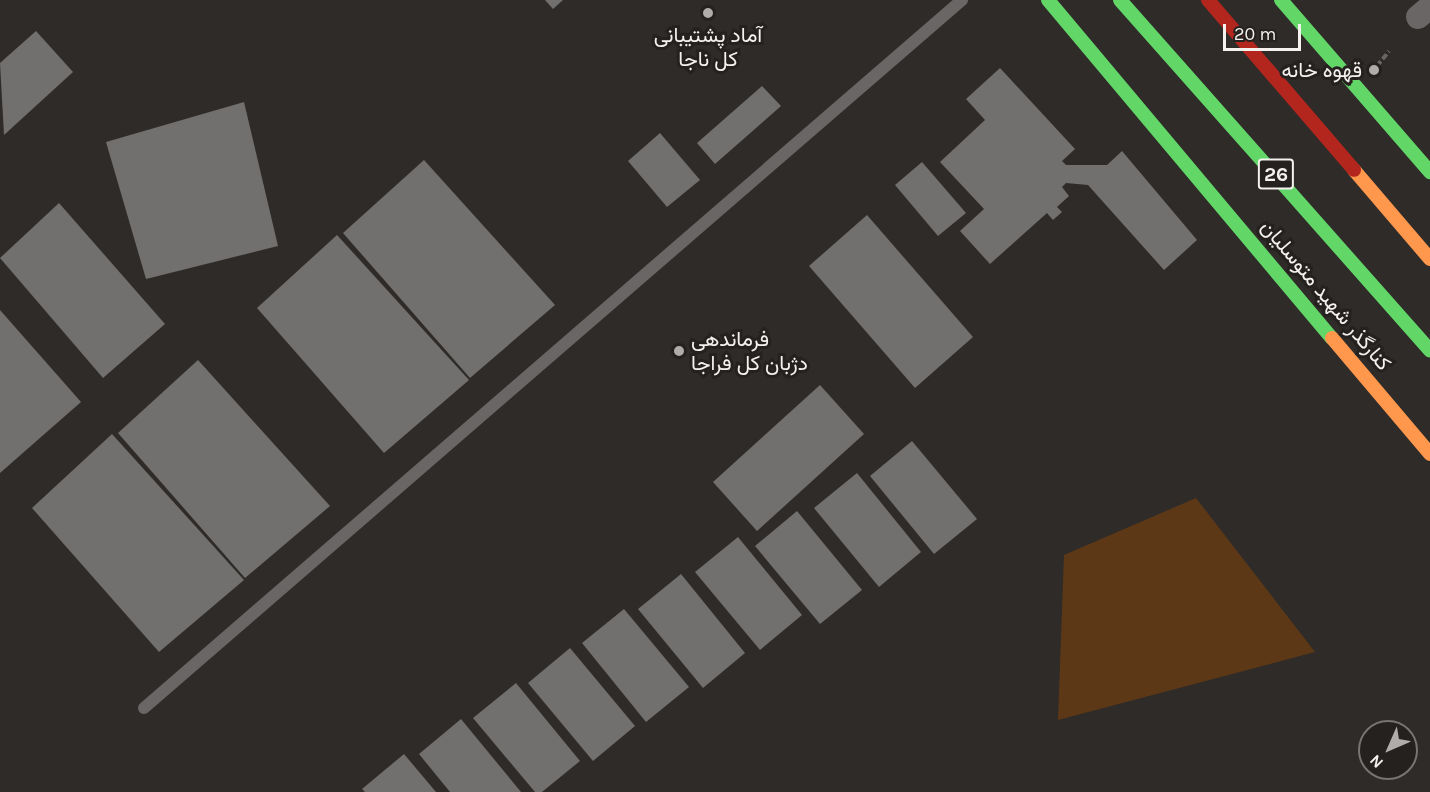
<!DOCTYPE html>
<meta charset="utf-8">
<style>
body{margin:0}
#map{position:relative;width:1430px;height:792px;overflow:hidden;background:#2e2b29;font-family:Karla,Vazirmatn,sans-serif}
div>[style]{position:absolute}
.green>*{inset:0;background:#5d3816}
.building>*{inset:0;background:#72706e}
.path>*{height:4px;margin-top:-2px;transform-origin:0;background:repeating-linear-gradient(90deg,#666564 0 6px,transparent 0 9px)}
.lane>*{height:12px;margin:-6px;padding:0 6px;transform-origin:6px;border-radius:6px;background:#696665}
.street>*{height:24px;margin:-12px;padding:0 12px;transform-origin:12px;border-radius:12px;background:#696665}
.fast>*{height:14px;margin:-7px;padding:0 7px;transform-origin:7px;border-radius:7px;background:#63d668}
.slow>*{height:14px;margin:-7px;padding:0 7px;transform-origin:7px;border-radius:7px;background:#ff974d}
.jam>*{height:14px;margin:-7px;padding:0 7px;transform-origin:7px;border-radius:7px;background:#b3261e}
.dots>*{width:16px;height:16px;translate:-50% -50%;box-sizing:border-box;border:3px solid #25211e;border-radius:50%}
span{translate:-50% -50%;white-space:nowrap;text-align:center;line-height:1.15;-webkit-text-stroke:6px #25211e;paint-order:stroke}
.shield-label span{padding:2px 4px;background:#25211e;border:2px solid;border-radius:4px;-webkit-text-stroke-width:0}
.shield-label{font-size:20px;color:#f4f1ef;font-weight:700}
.poi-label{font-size:21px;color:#f4f1ef}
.right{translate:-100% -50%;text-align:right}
.left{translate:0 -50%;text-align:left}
.street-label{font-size:21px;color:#f4f1ef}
.north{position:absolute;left:1358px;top:720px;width:60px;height:60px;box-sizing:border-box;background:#25211e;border:2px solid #787472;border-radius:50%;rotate:225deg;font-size:16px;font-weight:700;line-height:24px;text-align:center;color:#f4f1ef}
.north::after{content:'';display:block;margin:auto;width:21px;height:27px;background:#afacaa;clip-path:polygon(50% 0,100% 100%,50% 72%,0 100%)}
.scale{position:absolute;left:1223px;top:24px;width:78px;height:27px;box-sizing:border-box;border:3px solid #f4f1ef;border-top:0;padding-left:8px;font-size:18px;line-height:21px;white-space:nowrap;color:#f4f1ef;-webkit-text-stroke:4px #25211e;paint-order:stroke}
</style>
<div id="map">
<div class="green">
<i style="clip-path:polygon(1196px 498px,1315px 652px,1058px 720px,1064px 555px)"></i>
</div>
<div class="building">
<i style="clip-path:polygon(545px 0,563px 0,553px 9px)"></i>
<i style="clip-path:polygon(36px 31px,73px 72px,4px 135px,0 63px)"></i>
<i style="clip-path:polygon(1000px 68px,1075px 149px,1062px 161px,1066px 165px,1107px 165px,1122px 151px,1197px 240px,1164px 270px,1088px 185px,1066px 183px,1062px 187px,1069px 196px,1057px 207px,1062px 212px,1053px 220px,1047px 213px,990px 264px,960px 231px,984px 209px,940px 162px,985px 120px,966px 99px)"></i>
<i style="clip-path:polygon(762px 86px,781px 106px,715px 164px,697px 143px)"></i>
<i style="clip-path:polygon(244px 102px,278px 246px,146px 279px,106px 142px)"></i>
<i style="clip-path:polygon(660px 133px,700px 180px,667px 207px,628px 161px)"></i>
<i style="clip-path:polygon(424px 160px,555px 305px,470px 378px,343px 233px)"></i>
<i style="clip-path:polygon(922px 162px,966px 213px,938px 236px,895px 185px)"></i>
<i style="clip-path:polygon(59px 203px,165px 324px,103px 378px,0 258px)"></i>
<i style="clip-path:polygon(867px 215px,973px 337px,915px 388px,809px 266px)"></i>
<i style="clip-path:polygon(337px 235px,469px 380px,384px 453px,257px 308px)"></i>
<i style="clip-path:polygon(0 310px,81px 402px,0 473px)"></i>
<i style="clip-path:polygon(198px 360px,330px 506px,245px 578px,118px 433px)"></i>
<i style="clip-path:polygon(820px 385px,864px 434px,757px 531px,713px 482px)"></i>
<i style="clip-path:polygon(112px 434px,244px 580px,159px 652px,32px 508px)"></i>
<i style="clip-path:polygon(912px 441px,977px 519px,934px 554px,870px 476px)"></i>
<i style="clip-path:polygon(857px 473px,921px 552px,879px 587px,814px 508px)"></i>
<i style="clip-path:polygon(797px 511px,862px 590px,820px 624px,755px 546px)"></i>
<i style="clip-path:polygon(738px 537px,802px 615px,760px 650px,695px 572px)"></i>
<i style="clip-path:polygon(681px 574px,745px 653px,703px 688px,638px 609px)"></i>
<i style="clip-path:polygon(624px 609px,689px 687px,646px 722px,582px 643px)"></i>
<i style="clip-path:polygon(570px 648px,635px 726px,593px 761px,528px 683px)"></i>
<i style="clip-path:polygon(516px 683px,580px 761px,542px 792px,535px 792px,473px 718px)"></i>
<i style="clip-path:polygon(461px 719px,521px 792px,450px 792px,419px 754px)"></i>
<i style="clip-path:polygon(404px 754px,436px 792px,365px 792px,362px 789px)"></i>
</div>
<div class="path">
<i style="left:1377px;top:66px;width:19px;rotate:-51deg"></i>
</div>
<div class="lane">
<i style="left:144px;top:708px;width:1082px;rotate:-40.88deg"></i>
</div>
<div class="street">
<i style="left:1418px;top:17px;width:16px;rotate:-40deg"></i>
</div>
<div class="fast">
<i style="left:1048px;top:0;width:441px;rotate:50deg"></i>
<i style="left:1120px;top:0;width:468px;rotate:48.5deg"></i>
<i style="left:1281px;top:0;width:228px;rotate:49.1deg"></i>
</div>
<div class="slow">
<i style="left:1354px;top:170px;width:117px;rotate:49.5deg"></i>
<i style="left:1332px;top:338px;width:152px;rotate:49.8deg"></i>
</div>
<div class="jam">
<i style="left:1208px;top:0;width:224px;rotate:49.3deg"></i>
</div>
<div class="dots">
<i style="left:708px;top:13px;background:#afacaa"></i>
<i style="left:1374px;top:70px;background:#afacaa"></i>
<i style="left:679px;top:351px;background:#afacaa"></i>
</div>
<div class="shield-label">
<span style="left:1276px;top:174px">26</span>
</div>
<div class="poi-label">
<span style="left:708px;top:47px">آماد پشتیبانی<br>کل ناجا</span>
<span class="right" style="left:1362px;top:70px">قهوه خانه</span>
<span class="left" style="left:691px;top:351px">فرماندهی<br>دژبان کل فراجا</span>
</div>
<div class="street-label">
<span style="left:1326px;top:295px;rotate:50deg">کنارگذر شهید متوسلیان</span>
</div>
<div class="north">N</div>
<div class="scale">20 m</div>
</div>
